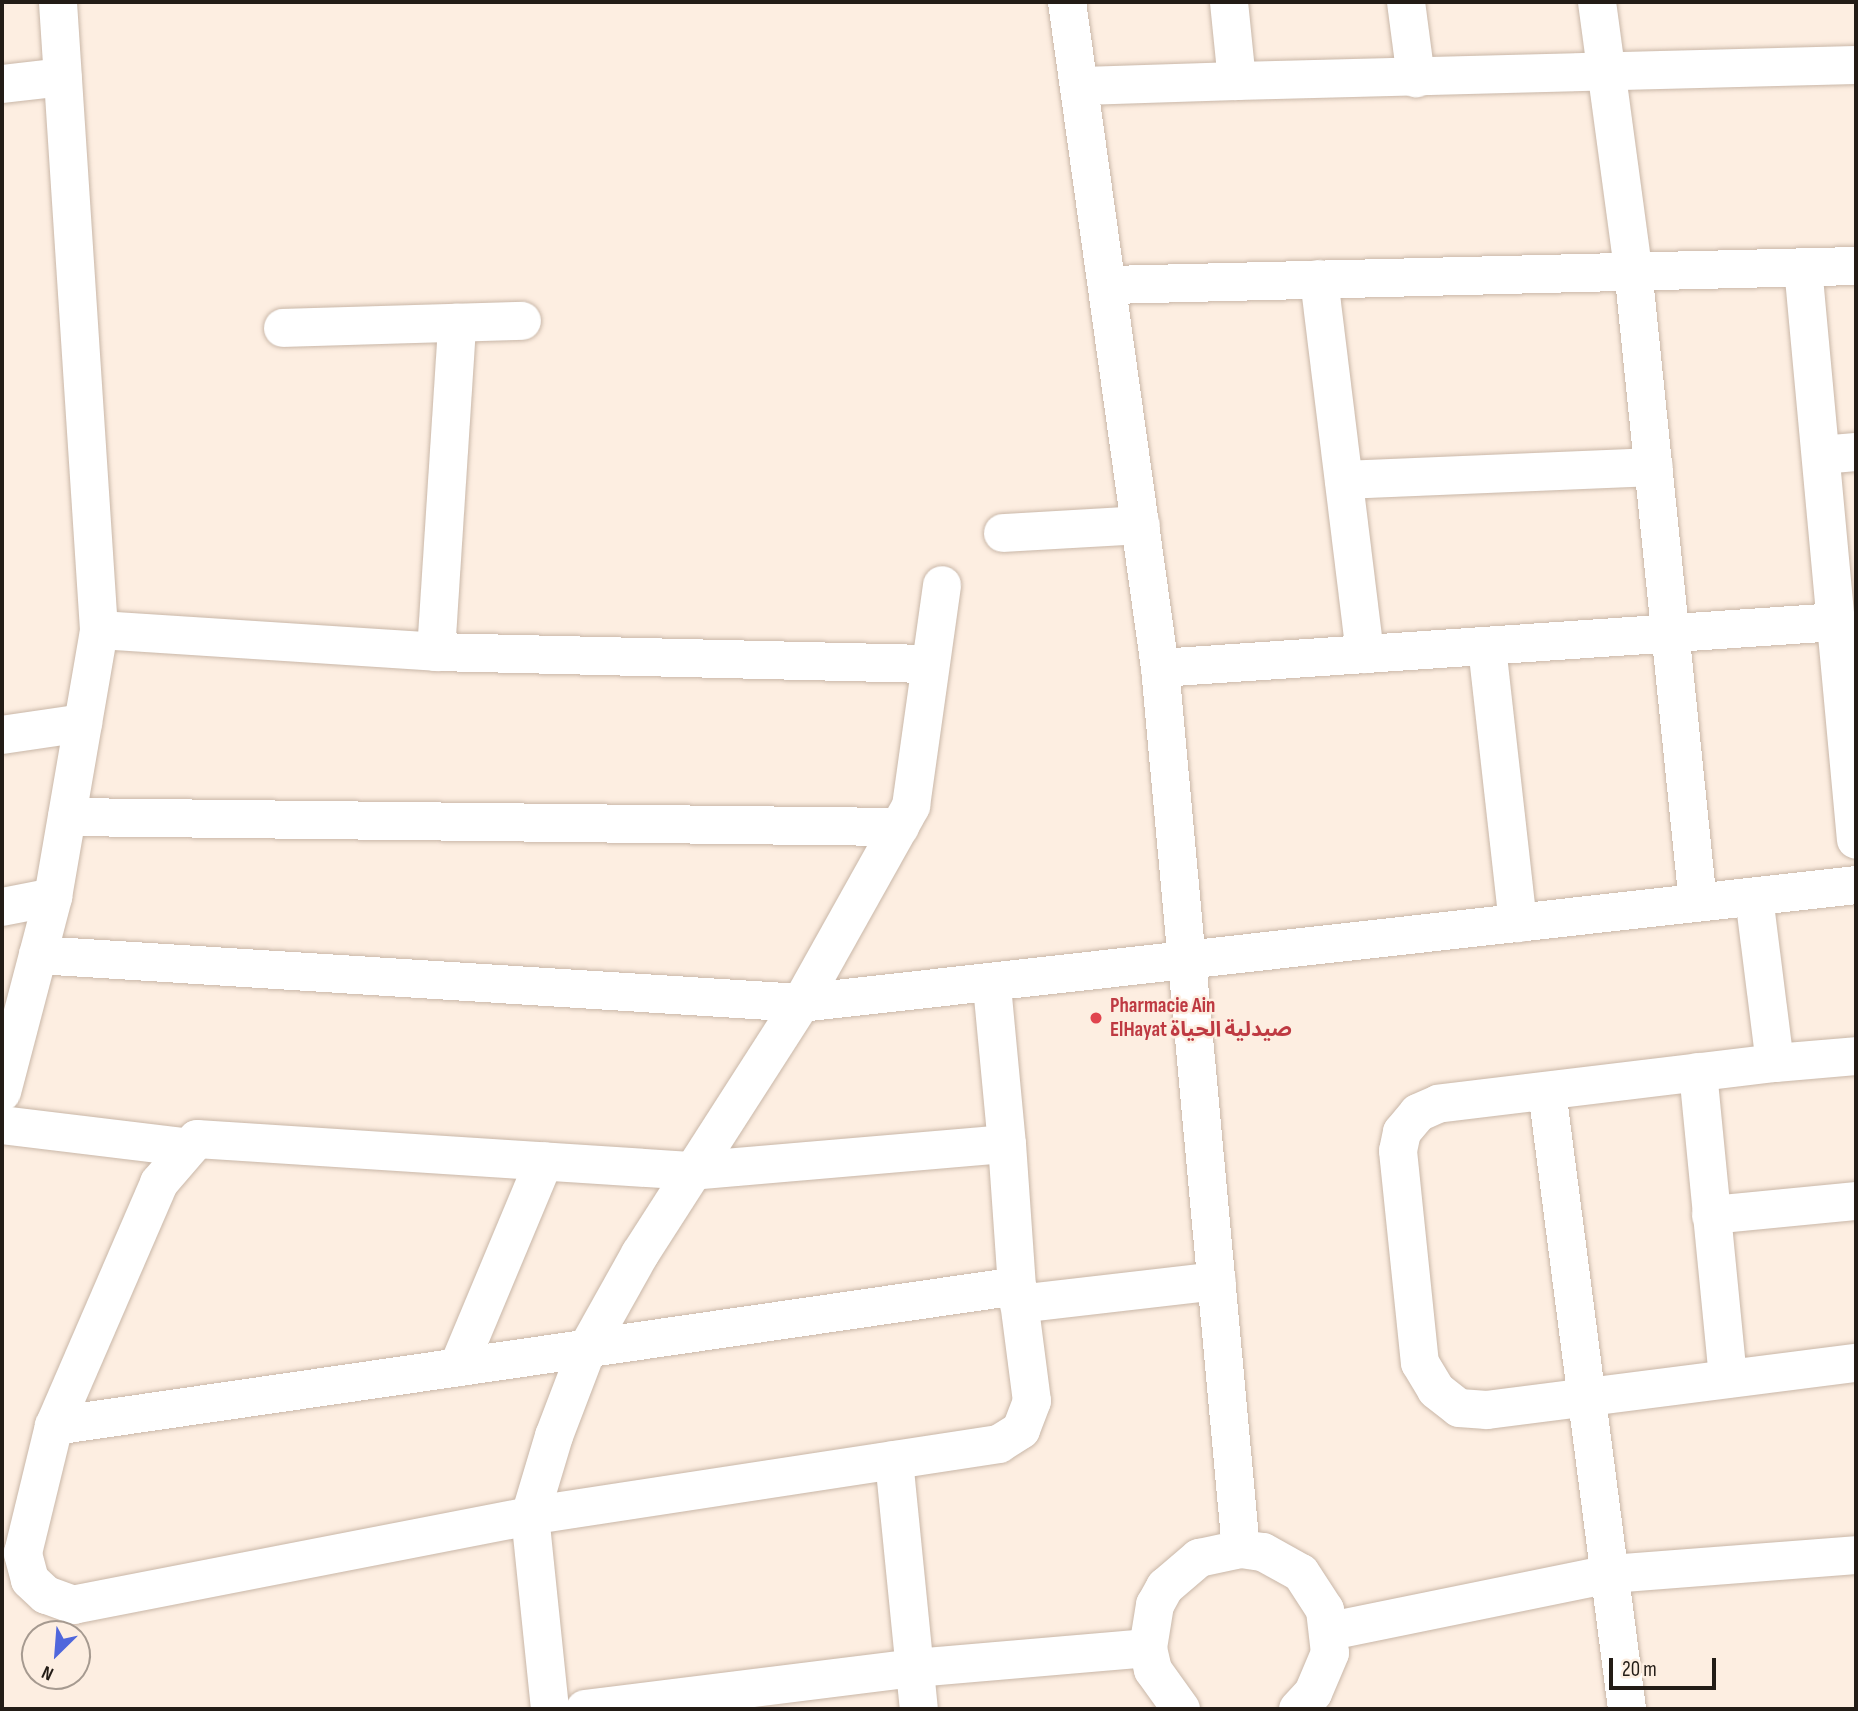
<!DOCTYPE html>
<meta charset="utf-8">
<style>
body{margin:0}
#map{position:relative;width:1858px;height:1711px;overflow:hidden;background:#fdeee1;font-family:"Sofia Sans Condensed","Noto Sans Arabic",sans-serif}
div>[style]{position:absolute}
.roads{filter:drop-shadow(0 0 2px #c9b7a8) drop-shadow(0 0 2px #c9b7a8)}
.minor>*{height:38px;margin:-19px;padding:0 19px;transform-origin:19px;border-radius:19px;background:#fff}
.dots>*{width:19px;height:19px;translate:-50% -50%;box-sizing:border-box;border:4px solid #fdeee1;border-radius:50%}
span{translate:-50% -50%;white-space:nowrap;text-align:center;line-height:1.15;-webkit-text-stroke:5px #fdeee1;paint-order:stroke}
.health-label{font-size:21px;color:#be3a42;font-weight:700}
.left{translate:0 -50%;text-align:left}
.frame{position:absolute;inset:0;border:4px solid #231c16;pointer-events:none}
.north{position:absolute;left:21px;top:1620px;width:70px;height:70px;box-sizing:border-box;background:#fdeee1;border:2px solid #a69a90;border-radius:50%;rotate:205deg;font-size:19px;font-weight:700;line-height:28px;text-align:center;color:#231c16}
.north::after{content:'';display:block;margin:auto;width:24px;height:32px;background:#5067dc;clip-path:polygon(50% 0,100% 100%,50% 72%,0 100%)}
.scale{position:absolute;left:1609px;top:1658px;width:107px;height:32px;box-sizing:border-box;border:4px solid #231c16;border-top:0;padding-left:9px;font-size:21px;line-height:24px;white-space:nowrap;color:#231c16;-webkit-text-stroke:5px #fdeee1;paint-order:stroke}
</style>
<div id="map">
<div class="roads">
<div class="minor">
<i style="left:1067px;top:2px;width:672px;rotate:82.05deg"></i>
<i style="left:1160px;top:668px;width:885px;rotate:84.75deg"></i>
<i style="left:1406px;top:2px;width:77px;rotate:82.5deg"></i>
<i style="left:1597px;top:2px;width:269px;rotate:82.3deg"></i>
<i style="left:1633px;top:269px;width:637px;rotate:84.15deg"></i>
<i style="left:1237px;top:81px;width:619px;rotate:-1.48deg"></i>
<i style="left:2px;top:84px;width:61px;rotate:-6.5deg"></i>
<i style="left:1083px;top:86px;width:154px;rotate:-1.9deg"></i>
<i style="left:1237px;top:81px;width:79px;rotate:-95.8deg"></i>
<i style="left:1803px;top:267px;width:575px;rotate:84.72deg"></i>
<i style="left:1319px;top:279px;width:378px;rotate:83deg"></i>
<i style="left:1110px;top:285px;width:746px;rotate:-1.46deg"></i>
<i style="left:283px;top:328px;width:239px;rotate:-1.7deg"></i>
<i style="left:1821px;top:455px;width:35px;rotate:-5deg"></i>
<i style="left:1344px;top:480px;width:310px;rotate:-2.4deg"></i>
<i style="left:1003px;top:533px;width:138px;rotate:-3.3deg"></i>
<i style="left:99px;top:630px;width:338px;rotate:3.7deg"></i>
<i style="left:436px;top:652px;width:492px;rotate:1.4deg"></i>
<i style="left:1487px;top:647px;width:278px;rotate:83.6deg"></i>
<i style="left:436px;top:652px;width:330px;rotate:-86.3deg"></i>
<i style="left:1160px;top:668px;width:679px;rotate:-3.89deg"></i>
<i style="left:2px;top:735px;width:82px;rotate:-8.4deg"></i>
<i style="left:67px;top:817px;width:833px;rotate:0.69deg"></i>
<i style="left:1754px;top:897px;width:167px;rotate:82.8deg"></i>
<i style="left:1775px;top:1063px;width:339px;rotate:173.1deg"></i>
<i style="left:1438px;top:1104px;width:22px;rotate:156deg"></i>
<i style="left:1418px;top:1113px;width:25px;rotate:130deg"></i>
<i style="left:1402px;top:1132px;width:19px;rotate:102deg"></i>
<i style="left:1398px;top:1151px;width:213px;rotate:84.1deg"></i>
<i style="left:1420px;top:1363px;width:31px;rotate:59deg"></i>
<i style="left:1436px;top:1390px;width:29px;rotate:38deg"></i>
<i style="left:1459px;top:1408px;width:28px;rotate:4deg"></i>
<i style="left:1487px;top:1410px;width:372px;rotate:-7.3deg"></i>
<i style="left:2px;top:907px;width:52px;rotate:-11.1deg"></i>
<i style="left:38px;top:955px;width:765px;rotate:3.6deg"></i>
<i style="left:801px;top:1003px;width:226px;rotate:-60.8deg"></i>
<i style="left:911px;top:806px;width:223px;rotate:-82deg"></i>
<i style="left:992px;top:986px;width:159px;rotate:84.6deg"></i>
<i style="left:1007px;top:1144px;width:142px;rotate:86deg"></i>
<i style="left:1017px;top:1286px;width:116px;rotate:82.6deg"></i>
<i style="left:1032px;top:1401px;width:31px;rotate:111deg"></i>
<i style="left:1021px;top:1430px;width:26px;rotate:148deg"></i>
<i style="left:999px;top:1444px;width:474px;rotate:171.3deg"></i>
<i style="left:530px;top:1516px;width:465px;rotate:169deg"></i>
<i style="left:74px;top:1605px;width:30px;rotate:-160deg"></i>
<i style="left:46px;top:1595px;width:22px;rotate:-137deg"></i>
<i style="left:30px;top:1580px;width:28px;rotate:-105deg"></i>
<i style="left:23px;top:1553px;width:131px;rotate:-76.3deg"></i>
<i style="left:54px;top:1426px;width:265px;rotate:-66.6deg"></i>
<i style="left:159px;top:1183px;width:58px;rotate:-49.2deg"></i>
<i style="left:197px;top:1139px;width:494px;rotate:3.7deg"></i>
<i style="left:690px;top:1171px;width:318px;rotate:-4.9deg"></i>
<i style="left:1775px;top:1063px;width:81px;rotate:-4.9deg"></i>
<i style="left:1698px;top:1072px;width:308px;rotate:84.4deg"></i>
<i style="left:1547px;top:1091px;width:623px;rotate:82.62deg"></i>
<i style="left:2px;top:1092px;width:202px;rotate:-75.3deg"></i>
<i style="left:53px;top:897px;width:271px;rotate:-80.2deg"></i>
<i style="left:99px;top:630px;width:629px;rotate:-93.74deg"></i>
<i style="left:2px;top:1125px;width:183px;rotate:6.9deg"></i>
<i style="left:1711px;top:1215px;width:146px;rotate:-5.5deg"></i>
<i style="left:1019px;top:1304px;width:199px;rotate:-6.6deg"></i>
<i style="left:458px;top:1367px;width:223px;rotate:-67.3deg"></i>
<i style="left:54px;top:1426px;width:973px;rotate:-8.27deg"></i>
<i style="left:894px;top:1460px;width:250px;rotate:84.3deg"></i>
<i style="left:1330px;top:1631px;width:286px;rotate:-11.5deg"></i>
<i style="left:1610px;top:1574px;width:247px;rotate:-4.4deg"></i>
<i style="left:550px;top:1709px;width:194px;rotate:-95.9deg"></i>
<i style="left:530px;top:1516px;width:84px;rotate:-73.3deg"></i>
<i style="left:554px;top:1436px;width:95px;rotate:-69.1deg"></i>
<i style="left:588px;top:1347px;width:107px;rotate:-60.8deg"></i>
<i style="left:640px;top:1254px;width:298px;rotate:-57.3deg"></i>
<i style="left:801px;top:1003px;width:1062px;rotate:-6.38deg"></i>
<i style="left:585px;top:1709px;width:333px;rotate:-7.1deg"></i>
<i style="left:915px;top:1668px;width:234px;rotate:-4.9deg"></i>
<i style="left:1181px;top:1709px;width:48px;rotate:-125.7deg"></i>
<i style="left:1153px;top:1670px;width:23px;rotate:-103deg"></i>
<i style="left:1148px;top:1648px;width:44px;rotate:-80.8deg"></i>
<i style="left:1155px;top:1605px;width:21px;rotate:-61deg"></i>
<i style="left:1165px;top:1587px;width:45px;rotate:-40.5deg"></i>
<i style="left:1199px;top:1558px;width:43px;rotate:-12.1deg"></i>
<i style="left:1241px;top:1549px;width:22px;rotate:8deg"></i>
<i style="left:1263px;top:1552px;width:43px;rotate:28.9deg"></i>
<i style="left:1301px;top:1573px;width:44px;rotate:57deg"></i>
<i style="left:1325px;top:1610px;width:43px;rotate:83.4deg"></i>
<i style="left:1330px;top:1653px;width:43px;rotate:113deg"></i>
<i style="left:1313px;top:1693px;width:22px;rotate:133deg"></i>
</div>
</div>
<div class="dots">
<i style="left:1096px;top:1018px;background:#e0444e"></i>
</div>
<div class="health-label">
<span class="left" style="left:1110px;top:1018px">Pharmacie Ain<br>ElHayat صيدلية الحياة</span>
</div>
<div class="frame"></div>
<div class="north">N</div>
<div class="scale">20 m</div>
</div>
